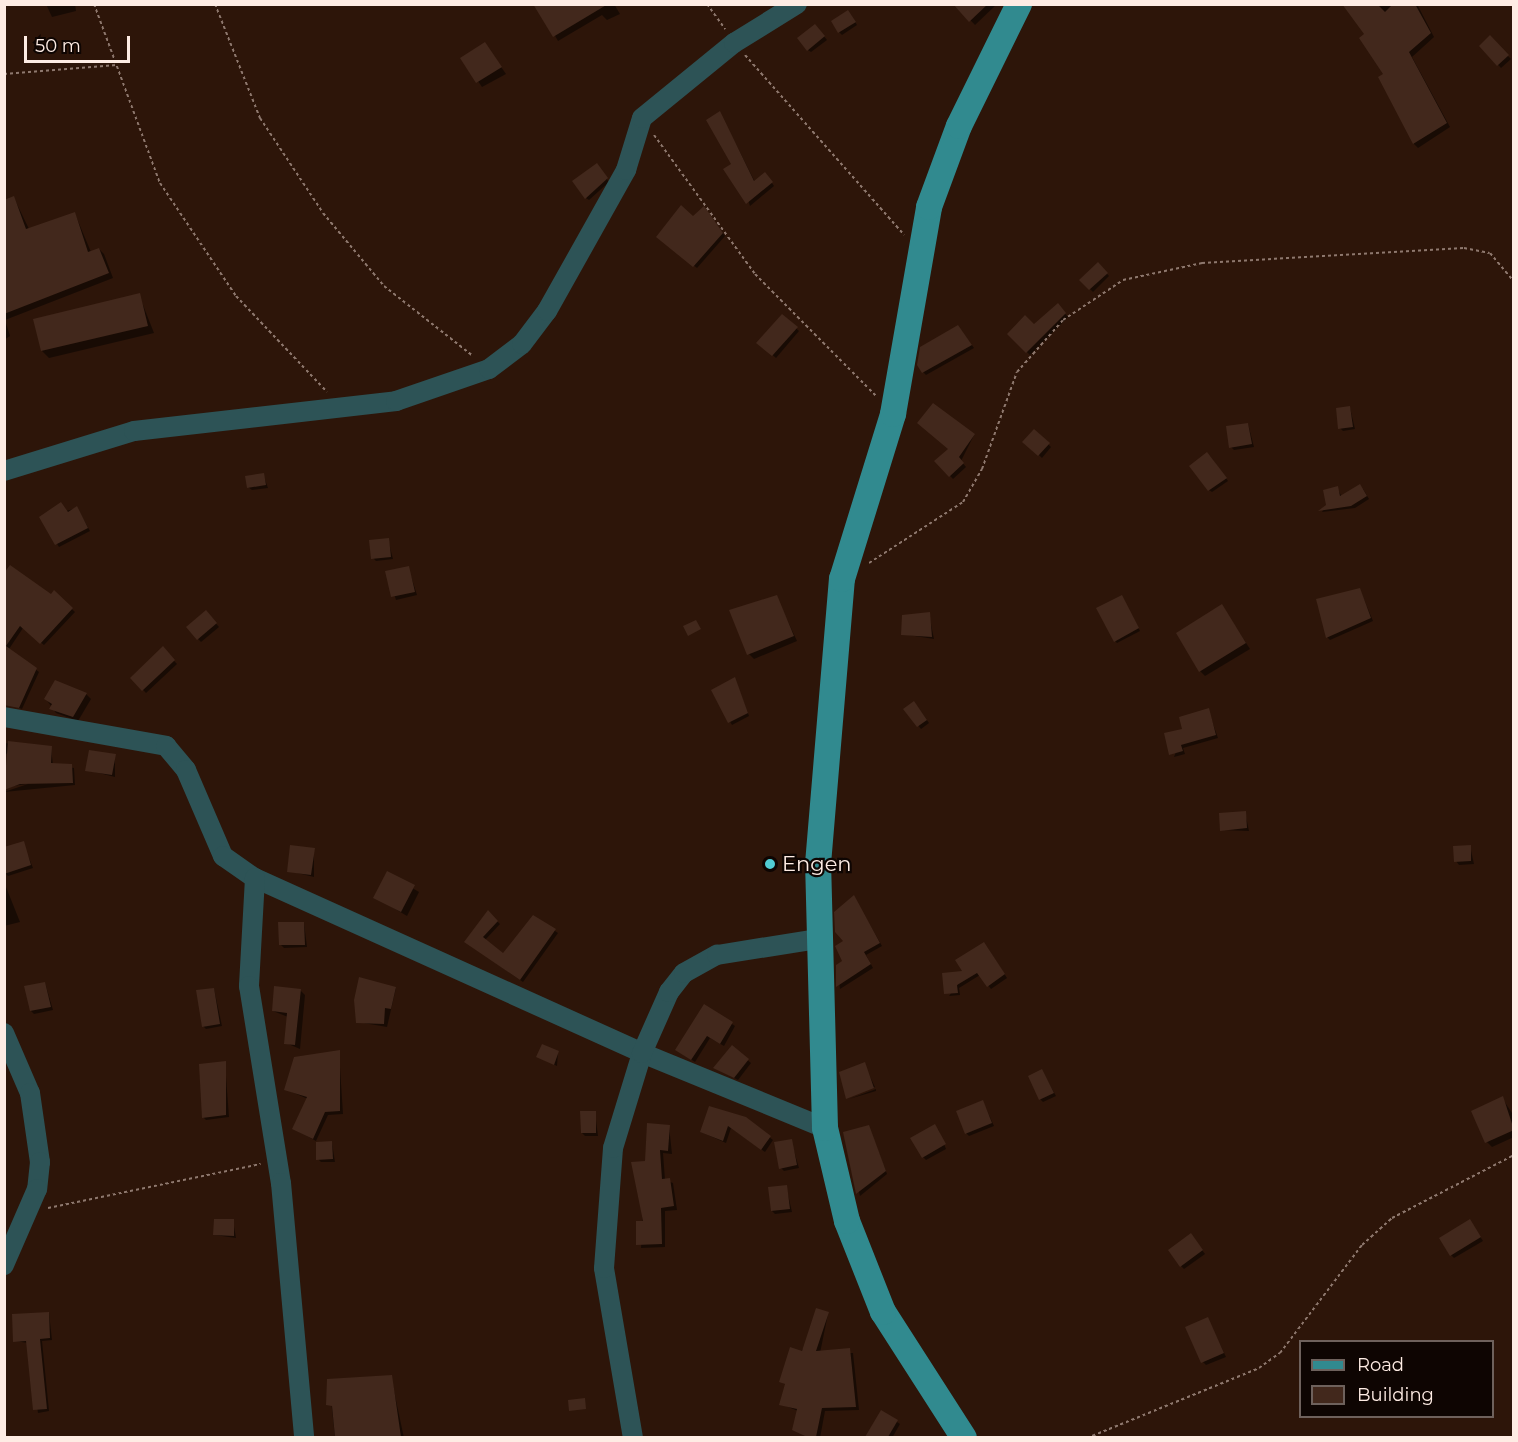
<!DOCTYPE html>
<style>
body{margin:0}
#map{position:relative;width:1518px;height:1442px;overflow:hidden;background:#2d1509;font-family:Montserrat,sans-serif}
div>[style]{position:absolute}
.shadow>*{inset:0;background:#0007}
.building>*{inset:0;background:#42281c}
.path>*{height:2px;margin-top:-1px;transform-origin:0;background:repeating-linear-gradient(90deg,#8e786e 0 3px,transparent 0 6px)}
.minor>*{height:20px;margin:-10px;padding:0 10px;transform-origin:10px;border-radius:10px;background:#2d5356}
.major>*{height:26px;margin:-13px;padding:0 13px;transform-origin:13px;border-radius:13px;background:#318a8f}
.dots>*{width:16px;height:16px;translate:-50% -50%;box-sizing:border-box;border:3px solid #0e0502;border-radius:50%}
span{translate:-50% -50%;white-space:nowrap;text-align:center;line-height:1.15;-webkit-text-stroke:4.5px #0e0502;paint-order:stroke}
.poi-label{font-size:21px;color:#feece4}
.left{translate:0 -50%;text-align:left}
.frame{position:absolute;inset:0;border:6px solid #feece4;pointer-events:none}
.legend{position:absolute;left:1299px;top:1340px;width:195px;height:78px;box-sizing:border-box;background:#0e0502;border:2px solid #6e615c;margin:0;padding:8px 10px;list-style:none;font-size:18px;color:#feece4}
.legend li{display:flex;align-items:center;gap:12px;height:30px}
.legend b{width:30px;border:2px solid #6e615c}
.scale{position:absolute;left:24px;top:36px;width:106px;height:27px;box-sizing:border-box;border:3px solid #feece4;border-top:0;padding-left:8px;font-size:18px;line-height:21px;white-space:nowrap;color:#feece4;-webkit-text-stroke:4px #0e0502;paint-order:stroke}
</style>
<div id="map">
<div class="shadow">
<i style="clip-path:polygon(46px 4px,75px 4px,76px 11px,52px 17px)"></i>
<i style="clip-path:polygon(537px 4px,614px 4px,620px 14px,607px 20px,602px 15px,558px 41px)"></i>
<i style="clip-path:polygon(955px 4px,997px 4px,975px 25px)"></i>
<i style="clip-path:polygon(1343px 4px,1417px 4px,1434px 37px,1412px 57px,1450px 127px,1418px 148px,1414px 144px,1380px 78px,1385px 75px,1367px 35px)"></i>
<i style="clip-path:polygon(851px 15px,857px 25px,842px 35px,839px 32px)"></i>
<i style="clip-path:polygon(818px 29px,827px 40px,811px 52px,808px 50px)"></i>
<i style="clip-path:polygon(1490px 38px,1511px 59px,1501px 68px,1481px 46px)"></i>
<i style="clip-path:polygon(485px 44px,506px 74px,482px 87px,462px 58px)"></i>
<i style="clip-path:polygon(720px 113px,755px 182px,768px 177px,774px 186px,750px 206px)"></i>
<i style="clip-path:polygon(599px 168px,609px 182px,589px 200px,586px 198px)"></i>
<i style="clip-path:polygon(14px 198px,29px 229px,75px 214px,91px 252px,99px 249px,104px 254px,113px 278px,5px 320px,10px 336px,4px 340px,4px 302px)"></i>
<i style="clip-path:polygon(706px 211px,725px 236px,697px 268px,660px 239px)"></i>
<i style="clip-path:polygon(1098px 264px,1109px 276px,1093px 292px,1081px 280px)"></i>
<i style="clip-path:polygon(139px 295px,154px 333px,49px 358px,42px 351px,35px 320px)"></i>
<i style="clip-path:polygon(1057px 305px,1068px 317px,1030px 355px,1009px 334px,1034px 326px)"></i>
<i style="clip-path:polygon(782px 316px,799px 331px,776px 358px,759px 343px)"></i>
<i style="clip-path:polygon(961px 330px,974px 348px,926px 375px,923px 372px)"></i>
<i style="clip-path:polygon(1350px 408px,1355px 429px,1343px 431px,1340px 428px)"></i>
<i style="clip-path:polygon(1248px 424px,1254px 447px,1234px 450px,1231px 447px)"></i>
<i style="clip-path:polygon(1034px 431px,1051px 447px,1042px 458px,1025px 442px)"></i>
<i style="clip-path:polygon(974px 435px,961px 461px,966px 467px,953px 479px,936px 461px)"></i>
<i style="clip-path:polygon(1210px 456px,1228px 481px,1212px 492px,1209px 490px)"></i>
<i style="clip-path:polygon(263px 474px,268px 488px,252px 490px,248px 487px)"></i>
<i style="clip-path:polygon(1337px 488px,1342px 497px,1363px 489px,1369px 499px,1355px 508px,1322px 512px)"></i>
<i style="clip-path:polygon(77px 508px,90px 531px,59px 547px,41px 518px)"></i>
<i style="clip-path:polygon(388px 540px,393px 559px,376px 561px,373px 558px)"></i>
<i style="clip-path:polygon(408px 567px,417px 595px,396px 600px,387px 572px)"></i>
<i style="clip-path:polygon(4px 575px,51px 596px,54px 592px,75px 612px,44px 645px,23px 628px,9px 649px,39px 672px,22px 709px,4px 702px)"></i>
<i style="clip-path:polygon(1360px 590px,1373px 621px,1330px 640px,1327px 637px)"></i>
<i style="clip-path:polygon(776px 596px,797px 641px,754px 659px,749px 654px)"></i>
<i style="clip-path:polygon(1124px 600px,1140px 631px,1117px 643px,1115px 641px)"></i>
<i style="clip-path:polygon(1222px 606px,1250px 649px,1205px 676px,1200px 671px)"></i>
<i style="clip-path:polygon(206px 612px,219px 627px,201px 642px,188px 628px)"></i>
<i style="clip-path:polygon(929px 614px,934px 639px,902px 634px)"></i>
<i style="clip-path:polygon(163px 649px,177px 664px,146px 693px,132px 678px)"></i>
<i style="clip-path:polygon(735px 679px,749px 716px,732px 725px,713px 691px)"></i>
<i style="clip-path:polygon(86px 694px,91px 699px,78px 721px,56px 713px,46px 699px)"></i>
<i style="clip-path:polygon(917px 706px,929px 723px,921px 729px,905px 709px)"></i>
<i style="clip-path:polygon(1208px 710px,1218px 738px,1183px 748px,1185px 754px,1174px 757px,1184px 730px)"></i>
<i style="clip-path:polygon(4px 743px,51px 748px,53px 765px,74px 768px,75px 785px,4px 792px,28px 784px,4px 787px,4px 770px,42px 763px,4px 753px)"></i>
<i style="clip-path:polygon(115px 756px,115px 777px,87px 770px)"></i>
<i style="clip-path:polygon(1245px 812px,1249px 831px,1222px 830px)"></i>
<i style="clip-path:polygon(23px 843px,33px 868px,8px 876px,5px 873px)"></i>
<i style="clip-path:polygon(1470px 846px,1474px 864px,1459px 865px,1456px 861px)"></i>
<i style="clip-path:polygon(314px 849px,314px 877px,289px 871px)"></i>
<i style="clip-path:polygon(387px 873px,419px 892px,407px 916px,375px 897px)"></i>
<i style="clip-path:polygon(4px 882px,20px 922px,4px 926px)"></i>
<i style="clip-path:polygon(854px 897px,882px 946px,866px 955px,873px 968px,840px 989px,837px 966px,844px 962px,845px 942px,836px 912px)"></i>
<i style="clip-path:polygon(489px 913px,500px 924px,485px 940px,503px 955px,534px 917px,558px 933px,523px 982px,466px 942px)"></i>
<i style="clip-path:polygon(304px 923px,307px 947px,284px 948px,281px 945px)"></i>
<i style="clip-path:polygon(987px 947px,1007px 978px,991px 989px,980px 975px,959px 988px,960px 995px,949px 996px)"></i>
<i style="clip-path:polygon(45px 983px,53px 1010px,34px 1014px,31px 1011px)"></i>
<i style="clip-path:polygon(396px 988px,387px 1027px,358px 1022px)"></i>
<i style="clip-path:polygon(214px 989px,222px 1026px,206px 1029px,203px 1026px)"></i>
<i style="clip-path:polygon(300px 990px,305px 995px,300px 1049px,286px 1043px,288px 1017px,273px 1011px)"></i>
<i style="clip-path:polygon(705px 1006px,735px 1026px,724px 1046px,710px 1038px,695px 1062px,680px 1052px)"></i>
<i style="clip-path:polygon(732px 1047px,751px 1063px,738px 1080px,715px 1068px)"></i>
<i style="clip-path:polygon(339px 1052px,343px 1114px,328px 1115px,316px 1141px,294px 1129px,308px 1099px,285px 1089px)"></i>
<i style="clip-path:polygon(558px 1052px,557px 1066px,538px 1057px)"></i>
<i style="clip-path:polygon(225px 1063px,229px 1117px,206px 1120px,203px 1117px)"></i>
<i style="clip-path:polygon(864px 1064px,875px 1087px,847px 1097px)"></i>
<i style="clip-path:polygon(1042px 1071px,1056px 1096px,1043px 1102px,1040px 1099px)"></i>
<i style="clip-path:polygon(876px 1089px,876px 1091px,849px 1099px)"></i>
<i style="clip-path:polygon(1502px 1098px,1514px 1116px,1514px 1137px,1492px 1147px,1487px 1142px)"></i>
<i style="clip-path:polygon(983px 1102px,994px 1126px,969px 1136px,966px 1133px)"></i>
<i style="clip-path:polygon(595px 1113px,598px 1136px,585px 1136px,582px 1133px)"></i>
<i style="clip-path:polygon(746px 1119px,773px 1140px,765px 1152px,731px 1128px,726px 1143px,701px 1132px)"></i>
<i style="clip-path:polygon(669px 1126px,672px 1154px,663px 1153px,665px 1180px,673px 1183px,677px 1210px,665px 1211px,665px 1247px,641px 1248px,646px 1163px)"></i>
<i style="clip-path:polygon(869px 1127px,887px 1174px,860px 1196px,845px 1133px)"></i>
<i style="clip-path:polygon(938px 1129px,946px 1149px,926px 1160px,923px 1157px)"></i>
<i style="clip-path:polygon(791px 1141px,799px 1168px,784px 1171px,781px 1168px)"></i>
<i style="clip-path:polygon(332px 1143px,335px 1162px,321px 1162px,318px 1159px)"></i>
<i style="clip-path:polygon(786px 1186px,792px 1212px,775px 1214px,772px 1211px)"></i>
<i style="clip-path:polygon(233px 1221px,236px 1238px,215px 1235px)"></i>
<i style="clip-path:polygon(1472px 1224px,1483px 1241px,1454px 1258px,1451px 1255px)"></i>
<i style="clip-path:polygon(1193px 1238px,1205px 1254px,1184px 1269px,1181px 1266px)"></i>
<i style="clip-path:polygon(49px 1313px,52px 1340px,42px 1341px,49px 1411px,38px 1413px,28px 1343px,15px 1341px)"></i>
<i style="clip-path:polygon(828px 1314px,820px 1353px,853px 1353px,859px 1410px,825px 1411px,820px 1438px,808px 1438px,793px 1429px,798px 1411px,781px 1404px,786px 1385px,780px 1381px)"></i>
<i style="clip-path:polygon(1208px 1319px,1226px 1357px,1206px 1365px,1203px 1362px)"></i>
<i style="clip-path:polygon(391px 1377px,404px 1438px,335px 1438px,329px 1380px)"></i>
<i style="clip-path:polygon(882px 1412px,900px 1424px,892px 1438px,867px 1438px)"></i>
</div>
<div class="building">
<i style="clip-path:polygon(533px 4px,608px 4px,553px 37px)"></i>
<i style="clip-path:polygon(953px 4px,988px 4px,969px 22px)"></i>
<i style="clip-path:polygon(1342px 4px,1377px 4px,1385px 12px,1393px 4px,1415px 4px,1431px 33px,1409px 52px,1447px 123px,1413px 144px,1378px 77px,1383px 74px,1359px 38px,1364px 34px)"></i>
<i style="clip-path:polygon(848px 10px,856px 22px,838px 33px,831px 21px)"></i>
<i style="clip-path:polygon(815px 24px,825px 36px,807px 51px,797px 38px)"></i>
<i style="clip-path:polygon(1490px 35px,1509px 55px,1497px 66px,1479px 46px)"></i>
<i style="clip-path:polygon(485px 42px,502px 67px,476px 83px,460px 58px)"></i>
<i style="clip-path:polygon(720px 111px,754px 181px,765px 172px,773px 182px,746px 204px,723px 169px,731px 164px,706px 120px)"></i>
<i style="clip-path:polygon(597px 163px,608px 178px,585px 199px,572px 181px)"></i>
<i style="clip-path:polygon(14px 196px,26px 229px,75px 212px,88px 252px,99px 248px,109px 273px,4px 314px,4px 200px)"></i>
<i style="clip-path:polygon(681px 205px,693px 216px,704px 206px,723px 233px,693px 267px,656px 237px)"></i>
<i style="clip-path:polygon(1098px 262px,1108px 273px,1089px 290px,1079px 280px)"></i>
<i style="clip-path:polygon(140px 293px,148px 326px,41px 351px,33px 319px)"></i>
<i style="clip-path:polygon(1058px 303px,1066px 313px,1026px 353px,1007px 334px,1025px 315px,1034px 324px)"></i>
<i style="clip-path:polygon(782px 314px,798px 327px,772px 356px,756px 343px)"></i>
<i style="clip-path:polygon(958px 325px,972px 345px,922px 373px,917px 365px,920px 347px)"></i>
<i style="clip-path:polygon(933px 403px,975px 434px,959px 457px,964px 463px,949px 477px,934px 461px,948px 449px,917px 423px)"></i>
<i style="clip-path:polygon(1350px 406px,1353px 427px,1338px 429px,1336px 408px)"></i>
<i style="clip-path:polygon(1248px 423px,1252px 444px,1229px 448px,1226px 426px)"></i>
<i style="clip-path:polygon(1034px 429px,1050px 443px,1038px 456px,1022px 442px)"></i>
<i style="clip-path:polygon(1207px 452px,1227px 478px,1208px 491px,1189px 466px)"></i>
<i style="clip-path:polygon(264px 473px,266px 485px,247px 488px,245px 476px)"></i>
<i style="clip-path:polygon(1360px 484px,1367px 496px,1351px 506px,1318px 511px,1326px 505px,1323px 490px,1338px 486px,1340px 496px)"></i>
<i style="clip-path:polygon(61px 502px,68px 512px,77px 506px,88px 528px,55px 545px,39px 517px)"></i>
<i style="clip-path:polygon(389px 538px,391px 557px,371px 559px,369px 540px)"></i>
<i style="clip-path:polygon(10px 565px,51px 594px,54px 590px,73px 608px,40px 644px,20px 626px,6px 646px,37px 668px,19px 708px,4px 705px,4px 573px)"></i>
<i style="clip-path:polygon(409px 566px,415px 592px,391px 597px,385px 571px)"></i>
<i style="clip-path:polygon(1360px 588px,1371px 618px,1326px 638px,1316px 599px)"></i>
<i style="clip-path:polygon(777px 595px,794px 636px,747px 655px,729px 610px)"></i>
<i style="clip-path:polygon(1122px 595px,1139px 628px,1114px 642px,1096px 608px)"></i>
<i style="clip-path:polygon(1222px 604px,1246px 643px,1199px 672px,1176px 633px)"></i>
<i style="clip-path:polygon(206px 610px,217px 623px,197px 640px,186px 627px)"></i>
<i style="clip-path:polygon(930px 612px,932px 637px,901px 635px,902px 615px)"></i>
<i style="clip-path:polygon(696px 620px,701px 629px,688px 636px,683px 626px)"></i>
<i style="clip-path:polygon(163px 646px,175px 660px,142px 691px,130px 678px)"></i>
<i style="clip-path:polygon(735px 677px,748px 713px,728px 723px,711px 690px)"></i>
<i style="clip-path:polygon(55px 680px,87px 693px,73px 717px,49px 709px,52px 704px,44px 699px)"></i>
<i style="clip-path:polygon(914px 701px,927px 720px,917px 727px,903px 709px)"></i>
<i style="clip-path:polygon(1209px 708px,1216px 735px,1181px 745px,1183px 751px,1169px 755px,1164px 733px,1182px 729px,1179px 717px)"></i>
<i style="clip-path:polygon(8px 741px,52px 746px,51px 763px,72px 764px,73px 783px,20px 784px,4px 790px)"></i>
<i style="clip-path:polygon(89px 750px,116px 754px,112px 775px,85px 771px)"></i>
<i style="clip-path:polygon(1246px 811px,1247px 828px,1220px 831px,1219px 813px)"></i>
<i style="clip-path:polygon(24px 841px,31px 865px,4px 874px,4px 847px)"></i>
<i style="clip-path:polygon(290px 845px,315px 848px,311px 875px,287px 872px)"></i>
<i style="clip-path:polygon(1471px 845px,1471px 861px,1454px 862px,1453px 846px)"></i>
<i style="clip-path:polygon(387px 871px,415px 885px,401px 912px,373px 898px)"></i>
<i style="clip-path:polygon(854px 895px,880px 943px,864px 952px,871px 964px,836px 987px,836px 965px,842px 961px,835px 946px,843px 941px,835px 932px,834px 912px)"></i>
<i style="clip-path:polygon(488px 910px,498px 921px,483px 937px,503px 953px,533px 915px,556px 929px,520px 980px,464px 942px)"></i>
<i style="clip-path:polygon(278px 922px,304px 922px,305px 945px,279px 945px)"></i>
<i style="clip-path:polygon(984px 942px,1005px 974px,987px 987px,977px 973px,957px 985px,958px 993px,944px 994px,942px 973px,962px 971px,955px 960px)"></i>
<i style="clip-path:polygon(359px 977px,396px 987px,391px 1009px,385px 1008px,384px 1024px,356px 1023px,354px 1000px)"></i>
<i style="clip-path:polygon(45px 982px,51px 1007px,30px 1011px,24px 986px)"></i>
<i style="clip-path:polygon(274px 986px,301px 989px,295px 1045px,284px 1044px,287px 1013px,272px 1011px)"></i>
<i style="clip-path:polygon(214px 988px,220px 1024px,202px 1027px,196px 990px)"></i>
<i style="clip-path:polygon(704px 1004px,733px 1022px,720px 1044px,707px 1036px,691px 1060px,675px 1050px)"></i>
<i style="clip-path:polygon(542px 1044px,559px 1051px,554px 1065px,536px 1057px)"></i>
<i style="clip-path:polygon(732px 1045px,749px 1059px,734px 1078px,713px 1068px)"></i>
<i style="clip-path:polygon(340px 1050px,340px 1111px,325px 1112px,313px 1139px,292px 1129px,307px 1097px,284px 1090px,294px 1057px)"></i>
<i style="clip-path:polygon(226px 1061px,226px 1115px,202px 1118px,199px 1064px)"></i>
<i style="clip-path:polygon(865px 1062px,874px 1088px,846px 1099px,839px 1072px)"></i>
<i style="clip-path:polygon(1042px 1069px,1054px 1093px,1039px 1100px,1028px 1076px)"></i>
<i style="clip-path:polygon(1503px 1096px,1514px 1130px,1485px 1143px,1471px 1111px)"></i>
<i style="clip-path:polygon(983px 1100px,992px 1123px,965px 1134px,956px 1111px)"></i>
<i style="clip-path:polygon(709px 1106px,746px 1117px,771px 1136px,761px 1150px,728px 1126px,723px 1141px,700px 1132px)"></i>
<i style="clip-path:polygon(580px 1111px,596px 1111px,596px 1133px,581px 1133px)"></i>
<i style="clip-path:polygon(647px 1123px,670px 1125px,668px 1151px,660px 1150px,662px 1179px,670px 1178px,674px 1206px,661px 1208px,662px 1244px,636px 1245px,636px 1221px,643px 1221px,631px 1162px,645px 1161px)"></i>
<i style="clip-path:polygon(935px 1124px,946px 1144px,922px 1158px,910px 1138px)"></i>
<i style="clip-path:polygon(869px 1125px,886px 1171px,856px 1194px,843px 1132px)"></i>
<i style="clip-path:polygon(792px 1139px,797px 1165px,779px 1169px,774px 1142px)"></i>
<i style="clip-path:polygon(332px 1141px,333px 1159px,316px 1160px,316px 1142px)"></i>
<i style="clip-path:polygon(787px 1185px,790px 1209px,771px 1211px,768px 1187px)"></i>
<i style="clip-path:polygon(214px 1219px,234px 1219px,234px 1236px,213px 1235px)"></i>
<i style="clip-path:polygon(1470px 1219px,1481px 1237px,1450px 1256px,1439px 1238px)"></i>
<i style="clip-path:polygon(1191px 1233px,1203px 1250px,1180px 1267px,1168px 1250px)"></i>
<i style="clip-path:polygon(816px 1308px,829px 1312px,816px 1351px,850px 1348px,856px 1407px,822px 1408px,816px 1437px,807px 1437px,792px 1430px,797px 1409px,779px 1405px,785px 1384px,779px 1382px,790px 1347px,802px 1351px)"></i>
<i style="clip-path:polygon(49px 1312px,50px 1338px,40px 1339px,47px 1409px,33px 1410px,26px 1341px,13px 1342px,12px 1314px)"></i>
<i style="clip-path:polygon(1208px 1317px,1224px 1353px,1201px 1363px,1185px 1327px)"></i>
<i style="clip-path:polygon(392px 1375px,401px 1437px,335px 1437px,332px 1406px,326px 1405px,327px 1379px)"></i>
<i style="clip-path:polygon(585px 1398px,586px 1409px,569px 1411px,568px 1400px)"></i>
<i style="clip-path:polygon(881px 1410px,898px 1420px,888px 1437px,865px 1437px)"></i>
</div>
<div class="path">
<i style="left:94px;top:4px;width:191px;rotate:69.8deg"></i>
<i style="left:160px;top:183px;width:136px;rotate:56.1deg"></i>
<i style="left:236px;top:296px;width:132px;rotate:46.5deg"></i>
<i style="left:215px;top:4px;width:123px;rotate:68.5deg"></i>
<i style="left:260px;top:118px;width:114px;rotate:56.4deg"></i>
<i style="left:323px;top:213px;width:95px;rotate:50.1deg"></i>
<i style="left:384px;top:286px;width:113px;rotate:38.2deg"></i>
<i style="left:707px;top:4px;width:31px;rotate:54deg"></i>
<i style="left:745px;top:55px;width:240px;rotate:48.5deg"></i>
<i style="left:4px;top:74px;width:113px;rotate:-4.6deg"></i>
<i style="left:654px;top:135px;width:172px;rotate:54deg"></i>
<i style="left:755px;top:274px;width:173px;rotate:45.2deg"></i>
<i style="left:869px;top:563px;width:112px;rotate:-33deg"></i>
<i style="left:963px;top:502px;width:38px;rotate:-60deg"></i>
<i style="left:982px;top:469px;width:103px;rotate:-70.2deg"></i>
<i style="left:1017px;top:372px;width:69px;rotate:-48.5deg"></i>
<i style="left:1063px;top:320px;width:72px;rotate:-33.7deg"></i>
<i style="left:1123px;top:280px;width:81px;rotate:-12.1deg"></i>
<i style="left:1202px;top:263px;width:262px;rotate:-3.3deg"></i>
<i style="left:1464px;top:248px;width:26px;rotate:11deg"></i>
<i style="left:1490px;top:253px;width:38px;rotate:50deg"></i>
<i style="left:48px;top:1208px;width:217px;rotate:-11.7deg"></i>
<i style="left:1087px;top:1438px;width:186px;rotate:-22.1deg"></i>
<i style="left:1259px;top:1368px;width:26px;rotate:-36deg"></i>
<i style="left:1280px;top:1353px;width:136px;rotate:-52.8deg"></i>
<i style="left:1362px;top:1245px;width:40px;rotate:-42deg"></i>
<i style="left:1392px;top:1218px;width:137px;rotate:-27.3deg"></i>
</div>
<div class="minor">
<i style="left:4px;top:471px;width:136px;rotate:-17.1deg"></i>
<i style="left:134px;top:431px;width:264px;rotate:-6.5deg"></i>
<i style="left:396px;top:401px;width:98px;rotate:-19deg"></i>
<i style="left:489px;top:369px;width:41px;rotate:-37.1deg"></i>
<i style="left:522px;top:344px;width:41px;rotate:-52.9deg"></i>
<i style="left:547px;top:311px;width:162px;rotate:-60.7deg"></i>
<i style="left:626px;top:170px;width:54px;rotate:-72.9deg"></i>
<i style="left:642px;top:118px;width:119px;rotate:-39.2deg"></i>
<i style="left:734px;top:43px;width:74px;rotate:-31.8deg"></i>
<i style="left:4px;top:717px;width:165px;rotate:10.1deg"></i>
<i style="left:166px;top:746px;width:31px;rotate:50deg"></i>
<i style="left:186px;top:770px;width:94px;rotate:66.7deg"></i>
<i style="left:223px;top:856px;width:39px;rotate:35deg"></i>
<i style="left:255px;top:878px;width:425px;rotate:24.3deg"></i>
<i style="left:642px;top:1053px;width:198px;rotate:22.3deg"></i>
<i style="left:255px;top:878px;width:108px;rotate:93.2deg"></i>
<i style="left:249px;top:986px;width:200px;rotate:80.8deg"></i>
<i style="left:281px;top:1183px;width:256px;rotate:84.8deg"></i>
<i style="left:4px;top:1033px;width:65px;rotate:66.6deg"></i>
<i style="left:30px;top:1093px;width:70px;rotate:81.8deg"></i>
<i style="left:40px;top:1162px;width:27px;rotate:96deg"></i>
<i style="left:37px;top:1189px;width:83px;rotate:113.5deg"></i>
<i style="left:633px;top:1438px;width:172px;rotate:-99.7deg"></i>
<i style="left:604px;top:1268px;width:120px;rotate:-85.7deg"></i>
<i style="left:613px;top:1148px;width:99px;rotate:-73deg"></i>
<i style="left:642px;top:1053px;width:67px;rotate:-66.1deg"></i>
<i style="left:669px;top:992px;width:24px;rotate:-52deg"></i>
<i style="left:684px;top:973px;width:38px;rotate:-29deg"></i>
<i style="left:717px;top:955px;width:101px;rotate:-9.1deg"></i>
</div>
<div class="major">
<i style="left:964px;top:1438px;width:150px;rotate:-122.7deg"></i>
<i style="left:883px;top:1312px;width:98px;rotate:-111.6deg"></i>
<i style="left:847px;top:1221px;width:96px;rotate:-103.3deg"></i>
<i style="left:825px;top:1128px;width:264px;rotate:-91.5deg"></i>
<i style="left:818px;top:864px;width:286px;rotate:-85.2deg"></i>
<i style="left:842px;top:579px;width:173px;rotate:-72.8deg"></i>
<i style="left:893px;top:414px;width:210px;rotate:-80.1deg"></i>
<i style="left:929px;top:207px;width:86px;rotate:-69.7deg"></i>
<i style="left:959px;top:126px;width:136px;rotate:-63.8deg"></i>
</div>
<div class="dots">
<i style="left:770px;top:864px;background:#51ccd3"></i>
</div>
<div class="poi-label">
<span class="left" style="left:782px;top:864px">Engen</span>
</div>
<div class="frame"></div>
<ul class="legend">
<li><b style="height:8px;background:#318a8f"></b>Road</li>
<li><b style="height:16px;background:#42281c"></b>Building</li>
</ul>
<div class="scale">50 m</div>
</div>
